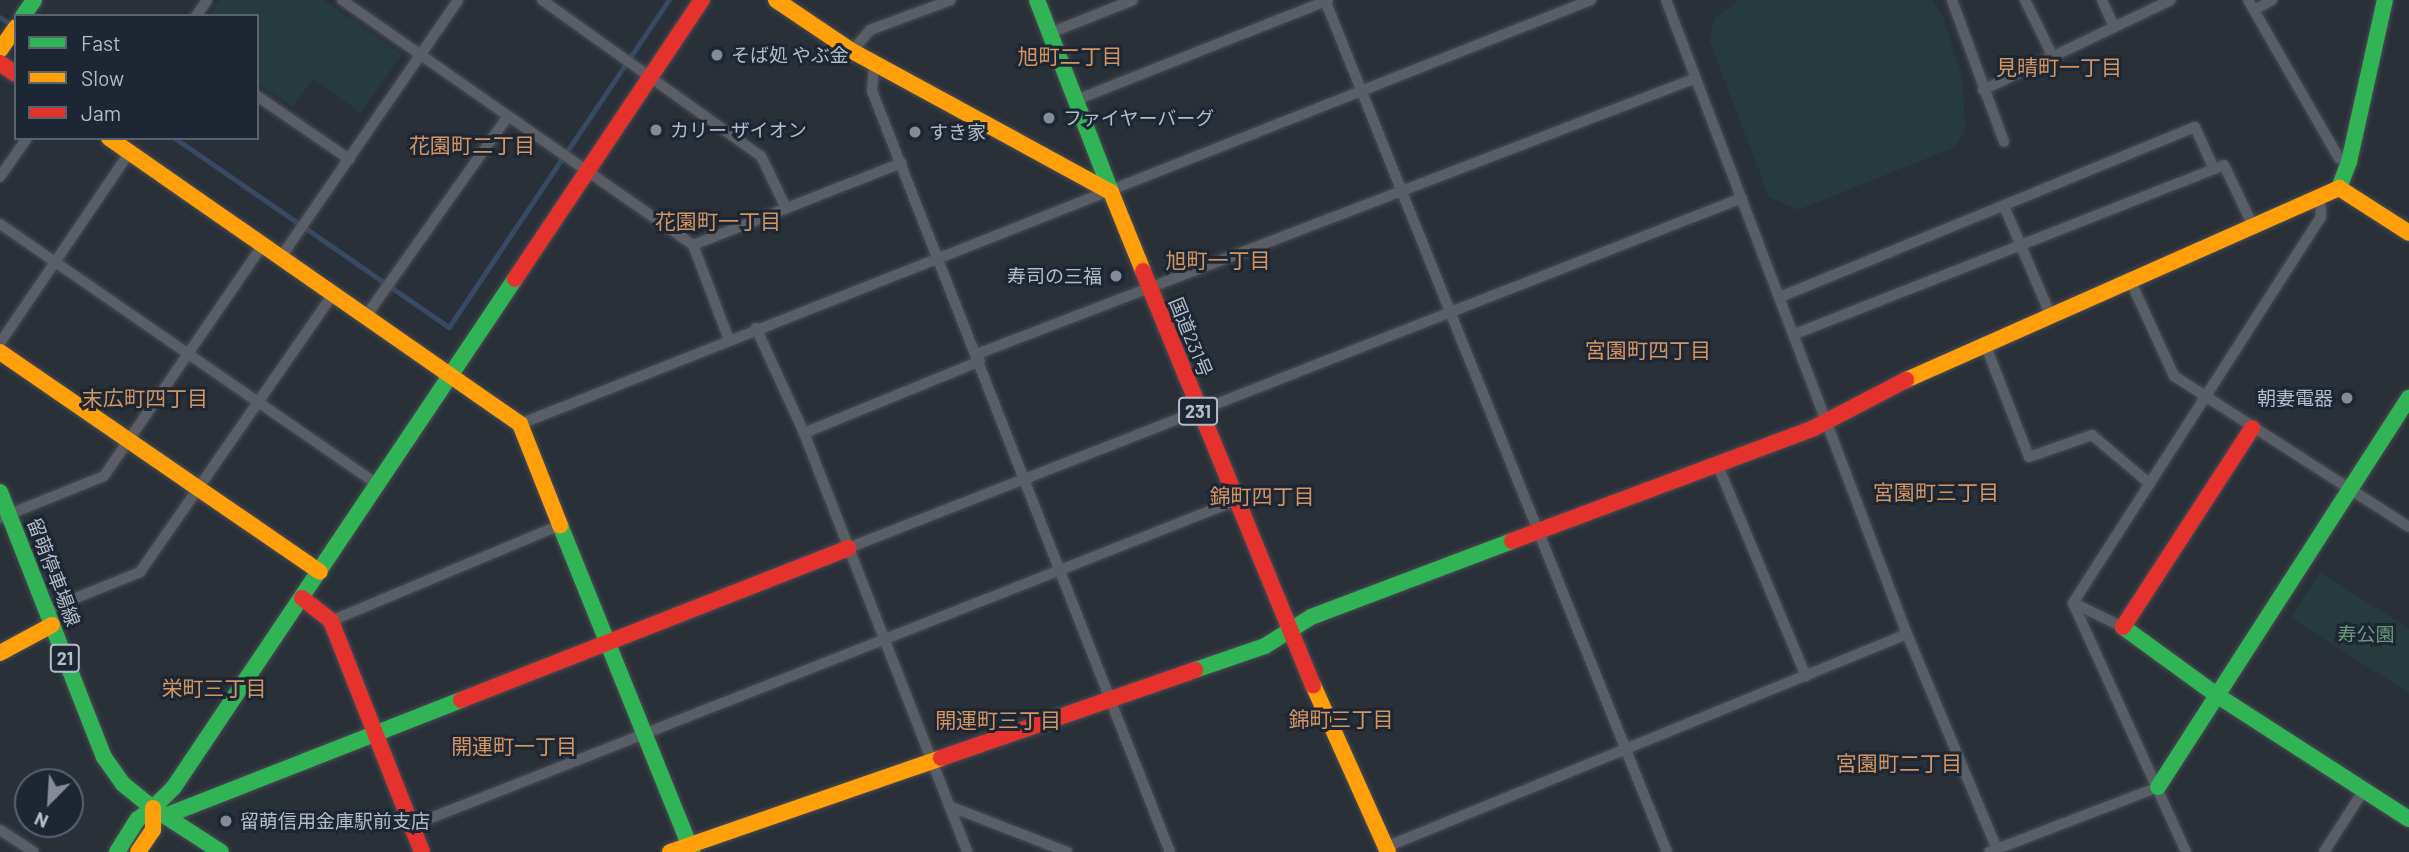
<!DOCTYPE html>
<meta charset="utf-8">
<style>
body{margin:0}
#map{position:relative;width:2409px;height:852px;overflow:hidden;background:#2a3038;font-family:Barlow,"Noto Sans JP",sans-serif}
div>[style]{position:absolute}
.green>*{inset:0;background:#273a3e}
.stream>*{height:4.5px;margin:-2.25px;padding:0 2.25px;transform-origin:2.25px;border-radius:2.25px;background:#384963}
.roads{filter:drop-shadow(0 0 2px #484c53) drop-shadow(0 0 2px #484c53)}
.street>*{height:10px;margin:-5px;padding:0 5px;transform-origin:5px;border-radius:5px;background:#5a5e66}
.fast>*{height:16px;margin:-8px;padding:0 8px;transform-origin:8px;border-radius:8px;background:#30b455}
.slow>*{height:16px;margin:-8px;padding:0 8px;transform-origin:8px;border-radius:8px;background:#ff9f0a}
.jam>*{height:16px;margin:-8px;padding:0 8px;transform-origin:8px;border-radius:8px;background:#e5322d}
.dots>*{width:19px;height:19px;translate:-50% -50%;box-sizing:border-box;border:4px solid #1d2633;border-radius:50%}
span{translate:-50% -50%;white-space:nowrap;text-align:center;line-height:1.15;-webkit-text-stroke:6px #1d2633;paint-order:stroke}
.shield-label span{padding:2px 5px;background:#1d2633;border:2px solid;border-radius:5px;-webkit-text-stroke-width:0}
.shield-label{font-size:18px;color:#b4bcc9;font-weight:700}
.poi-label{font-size:19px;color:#b4bcc9}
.left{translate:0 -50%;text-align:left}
.right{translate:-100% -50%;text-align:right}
.street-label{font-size:19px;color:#b4bcc9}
.park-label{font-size:19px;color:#6b9a76}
.neighbourhood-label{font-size:21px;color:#d59563}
.legend{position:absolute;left:14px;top:14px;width:245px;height:126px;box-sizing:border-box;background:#1d2633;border:2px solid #59626f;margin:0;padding:9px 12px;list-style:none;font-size:21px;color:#b4bcc9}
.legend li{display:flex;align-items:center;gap:14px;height:35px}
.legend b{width:35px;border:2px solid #59626f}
.north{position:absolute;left:14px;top:768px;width:70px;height:70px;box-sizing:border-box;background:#1d2633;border:2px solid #59626f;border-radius:50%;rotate:204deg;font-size:19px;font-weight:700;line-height:28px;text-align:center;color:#b4bcc9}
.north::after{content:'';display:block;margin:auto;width:24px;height:32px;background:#848b96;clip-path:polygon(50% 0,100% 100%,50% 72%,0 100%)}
</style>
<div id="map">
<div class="green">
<i style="clip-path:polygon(219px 0,324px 0,402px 54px,361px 113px,313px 79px,293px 107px,257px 83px,257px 16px,208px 16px)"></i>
<i style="clip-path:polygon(1739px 0,1932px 0,1942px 14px,1963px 80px,1965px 132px,1955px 147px,1798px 210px,1769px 197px,1709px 39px,1715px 18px)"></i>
<i style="clip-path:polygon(2320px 572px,2409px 629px,2409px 693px,2291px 618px)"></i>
</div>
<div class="stream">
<i style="left:0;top:17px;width:14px;rotate:34deg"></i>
<i style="left:175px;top:138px;width:333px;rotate:34.6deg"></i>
<i style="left:449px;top:327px;width:394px;rotate:-56.1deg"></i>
</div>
<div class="roads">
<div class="street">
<i style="left:342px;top:0;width:428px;rotate:34.9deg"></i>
<i style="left:693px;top:245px;width:102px;rotate:69.2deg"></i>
<i style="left:542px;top:0;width:269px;rotate:35.5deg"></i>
<i style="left:761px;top:156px;width:58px;rotate:64.3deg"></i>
<i style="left:1325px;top:0;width:918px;rotate:68.13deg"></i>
<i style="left:1666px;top:0;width:678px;rotate:69.19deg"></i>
<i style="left:1907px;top:634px;width:233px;rotate:67.3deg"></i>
<i style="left:1952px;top:0;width:151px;rotate:69.9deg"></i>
<i style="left:2025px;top:0;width:64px;rotate:63.8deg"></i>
<i style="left:2102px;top:0;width:30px;rotate:66deg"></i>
<i style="left:2248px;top:0;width:182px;rotate:60.1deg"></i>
<i style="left:2339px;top:158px;width:11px;rotate:22deg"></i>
<i style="left:2254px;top:10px;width:21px;rotate:-29deg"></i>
<i style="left:196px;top:16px;width:19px;rotate:-55deg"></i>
<i style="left:1050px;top:33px;width:89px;rotate:-21.7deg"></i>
<i style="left:852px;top:51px;width:28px;rotate:-49deg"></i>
<i style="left:870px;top:30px;width:86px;rotate:-20.3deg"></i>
<i style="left:874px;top:63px;width:28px;rotate:94deg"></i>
<i style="left:872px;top:91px;width:817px;rotate:68.62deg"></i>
<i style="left:1983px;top:90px;width:208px;rotate:-25.6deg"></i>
<i style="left:257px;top:96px;width:112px;rotate:34.4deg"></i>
<i style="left:1076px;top:100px;width:271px;rotate:-21.6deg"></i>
<i style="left:0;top:177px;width:47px;rotate:-55.3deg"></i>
<i style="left:2004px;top:206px;width:117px;rotate:66.9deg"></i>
<i style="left:0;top:224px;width:459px;rotate:34.6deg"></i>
<i style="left:693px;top:245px;width:224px;rotate:-21.5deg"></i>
<i style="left:281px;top:257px;width:312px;rotate:-55.4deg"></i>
<i style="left:2129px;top:278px;width:108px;rotate:65.3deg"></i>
<i style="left:2174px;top:376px;width:279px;rotate:32.7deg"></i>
<i style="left:1780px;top:297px;width:448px;rotate:-22.3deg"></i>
<i style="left:2195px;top:127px;width:46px;rotate:65.7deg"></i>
<i style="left:366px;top:316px;width:245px;rotate:-54.6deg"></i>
<i style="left:756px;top:328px;width:115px;rotate:65.4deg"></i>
<i style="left:804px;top:433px;width:450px;rotate:68.7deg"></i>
<i style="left:1795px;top:334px;width:461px;rotate:-21.5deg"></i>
<i style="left:2224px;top:165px;width:65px;rotate:64.6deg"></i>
<i style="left:0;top:343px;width:230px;rotate:-55.8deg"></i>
<i style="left:1985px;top:344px;width:121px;rotate:68.7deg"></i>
<i style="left:2029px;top:457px;width:67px;rotate:-19.2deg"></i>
<i style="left:2092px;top:435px;width:76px;rotate:40.2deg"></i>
<i style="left:977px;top:354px;width:770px;rotate:-21deg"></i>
<i style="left:520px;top:424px;width:1152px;rotate:-21.6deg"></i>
<i style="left:804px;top:433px;width:190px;rotate:-22.2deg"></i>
<i style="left:1718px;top:466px;width:228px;rotate:67.3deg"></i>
<i style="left:0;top:518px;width:112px;rotate:-22deg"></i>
<i style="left:104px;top:476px;width:280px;rotate:-55.5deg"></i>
<i style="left:848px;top:548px;width:960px;rotate:-21.38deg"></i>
<i style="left:2073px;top:603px;width:55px;rotate:25.6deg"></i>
<i style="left:46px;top:610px;width:101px;rotate:-22deg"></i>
<i style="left:140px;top:572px;width:340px;rotate:-55.2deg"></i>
<i style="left:331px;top:621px;width:251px;rotate:-22.7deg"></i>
<i style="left:949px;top:806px;width:127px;rotate:21.3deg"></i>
<i style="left:413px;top:825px;width:884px;rotate:-21.51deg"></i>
<i style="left:0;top:830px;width:40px;rotate:32.9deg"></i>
<i style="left:1386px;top:847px;width:563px;rotate:-22.24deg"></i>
<i style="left:1989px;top:852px;width:181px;rotate:-21deg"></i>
<i style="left:2186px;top:852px;width:273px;rotate:-114.4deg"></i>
<i style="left:2073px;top:603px;width:459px;rotate:-57.3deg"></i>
<i style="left:2321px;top:217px;width:23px;rotate:-92deg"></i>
<i style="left:2324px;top:852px;width:74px;rotate:-57.2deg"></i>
</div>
<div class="fast">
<i style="left:1037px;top:0;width:206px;rotate:68.9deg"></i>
<i style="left:23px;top:16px;width:19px;rotate:-55deg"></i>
<i style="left:2339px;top:188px;width:28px;rotate:-69deg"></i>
<i style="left:2349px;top:162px;width:166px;rotate:-77.5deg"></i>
<i style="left:0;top:492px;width:285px;rotate:68.6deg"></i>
<i style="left:104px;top:757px;width:33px;rotate:55deg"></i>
<i style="left:123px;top:784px;width:38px;rotate:39deg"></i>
<i style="left:560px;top:525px;width:353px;rotate:68deg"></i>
<i style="left:2123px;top:627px;width:117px;rotate:36deg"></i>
<i style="left:2218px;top:696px;width:227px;rotate:32.8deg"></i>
<i style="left:1195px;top:670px;width:74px;rotate:-18.9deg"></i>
<i style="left:1265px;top:646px;width:54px;rotate:-32.2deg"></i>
<i style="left:1311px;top:617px;width:215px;rotate:-20.7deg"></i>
<i style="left:2158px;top:787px;width:463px;rotate:-57.2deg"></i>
<i style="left:165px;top:816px;width:318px;rotate:-21.4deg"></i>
<i style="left:117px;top:852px;width:39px;rotate:-58deg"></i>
<i style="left:138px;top:819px;width:19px;rotate:-36deg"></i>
<i style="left:221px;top:852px;width:81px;rotate:-147.1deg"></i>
<i style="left:153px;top:808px;width:30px;rotate:-45deg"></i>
<i style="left:174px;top:787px;width:612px;rotate:-56.13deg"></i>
</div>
<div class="slow">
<i style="left:776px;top:0;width:92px;rotate:33.9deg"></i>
<i style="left:852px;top:51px;width:295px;rotate:28.6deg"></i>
<i style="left:1111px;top:192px;width:85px;rotate:67.9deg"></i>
<i style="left:0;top:50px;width:28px;rotate:-55deg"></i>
<i style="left:109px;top:138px;width:501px;rotate:34.83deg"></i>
<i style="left:520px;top:424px;width:109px;rotate:68.4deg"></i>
<i style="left:2339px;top:188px;width:83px;rotate:32.7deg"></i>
<i style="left:0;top:352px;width:388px;rotate:34.5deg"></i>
<i style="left:1906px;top:380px;width:474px;rotate:-23.9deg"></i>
<i style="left:0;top:653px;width:59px;rotate:-28.3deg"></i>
<i style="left:1313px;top:685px;width:183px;rotate:65.8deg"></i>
<i style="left:138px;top:852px;width:27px;rotate:-56deg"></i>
<i style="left:153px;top:830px;width:22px;rotate:-90deg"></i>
<i style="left:670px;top:852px;width:287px;rotate:-19.1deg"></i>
</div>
<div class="jam">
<i style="left:0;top:63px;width:19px;rotate:35deg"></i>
<i style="left:1143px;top:271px;width:448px;rotate:67.7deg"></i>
<i style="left:515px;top:279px;width:336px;rotate:-56.2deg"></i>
<i style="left:1512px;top:541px;width:322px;rotate:-20.5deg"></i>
<i style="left:1814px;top:428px;width:104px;rotate:-27.6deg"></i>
<i style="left:302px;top:598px;width:37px;rotate:38deg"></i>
<i style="left:331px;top:621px;width:248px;rotate:68.5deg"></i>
<i style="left:2123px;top:627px;width:237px;rotate:-57deg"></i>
<i style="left:461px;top:700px;width:416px;rotate:-21.4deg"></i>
<i style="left:941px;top:758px;width:269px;rotate:-19.1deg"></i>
</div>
</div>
<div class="dots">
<i style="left:717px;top:55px;background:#848b96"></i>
<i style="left:1049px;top:118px;background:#848b96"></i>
<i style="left:656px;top:130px;background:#848b96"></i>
<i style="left:915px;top:132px;background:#848b96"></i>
<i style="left:1116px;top:276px;background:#848b96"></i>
<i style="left:2347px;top:398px;background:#848b96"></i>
<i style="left:226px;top:821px;background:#848b96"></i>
</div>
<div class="shield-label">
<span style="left:1198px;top:411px">231</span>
<span style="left:65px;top:658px">21</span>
</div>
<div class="poi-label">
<span class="left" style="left:731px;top:55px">そば処 やぶ金</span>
<span class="left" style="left:1063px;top:118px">ファイヤーバーグ</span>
<span class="left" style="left:670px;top:130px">カリー ザイオン</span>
<span class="left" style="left:929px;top:132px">すき家</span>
<span class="right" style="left:1102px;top:276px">寿司の三福</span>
<span class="right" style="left:2333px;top:398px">朝妻電器</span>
<span class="left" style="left:240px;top:821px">留萌信用金庫駅前支店</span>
</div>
<div class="street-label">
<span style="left:1191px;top:337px;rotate:68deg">国道231号</span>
<span style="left:54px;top:572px;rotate:69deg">留萌停車場線</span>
</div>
<div class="park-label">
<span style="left:2366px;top:634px">寿公園</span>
</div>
<div class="neighbourhood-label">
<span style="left:1070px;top:56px">旭町二丁目</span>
<span style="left:2059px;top:67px">見晴町一丁目</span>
<span style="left:472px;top:145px">花園町二丁目</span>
<span style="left:718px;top:221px">花園町一丁目</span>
<span style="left:1218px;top:260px">旭町一丁目</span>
<span style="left:1648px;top:350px">宮園町四丁目</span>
<span style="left:145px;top:398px">末広町四丁目</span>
<span style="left:1936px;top:492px">宮園町三丁目</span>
<span style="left:1262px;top:496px">錦町四丁目</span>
<span style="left:214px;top:688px">栄町三丁目</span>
<span style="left:1341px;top:719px">錦町三丁目</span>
<span style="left:998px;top:720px">開運町三丁目</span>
<span style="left:514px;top:746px">開運町一丁目</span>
<span style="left:1899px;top:763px">宮園町二丁目</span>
</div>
<ul class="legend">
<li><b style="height:9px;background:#30b455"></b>Fast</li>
<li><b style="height:9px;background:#ff9f0a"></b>Slow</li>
<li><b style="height:9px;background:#e5322d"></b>Jam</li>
</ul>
<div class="north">N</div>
</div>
